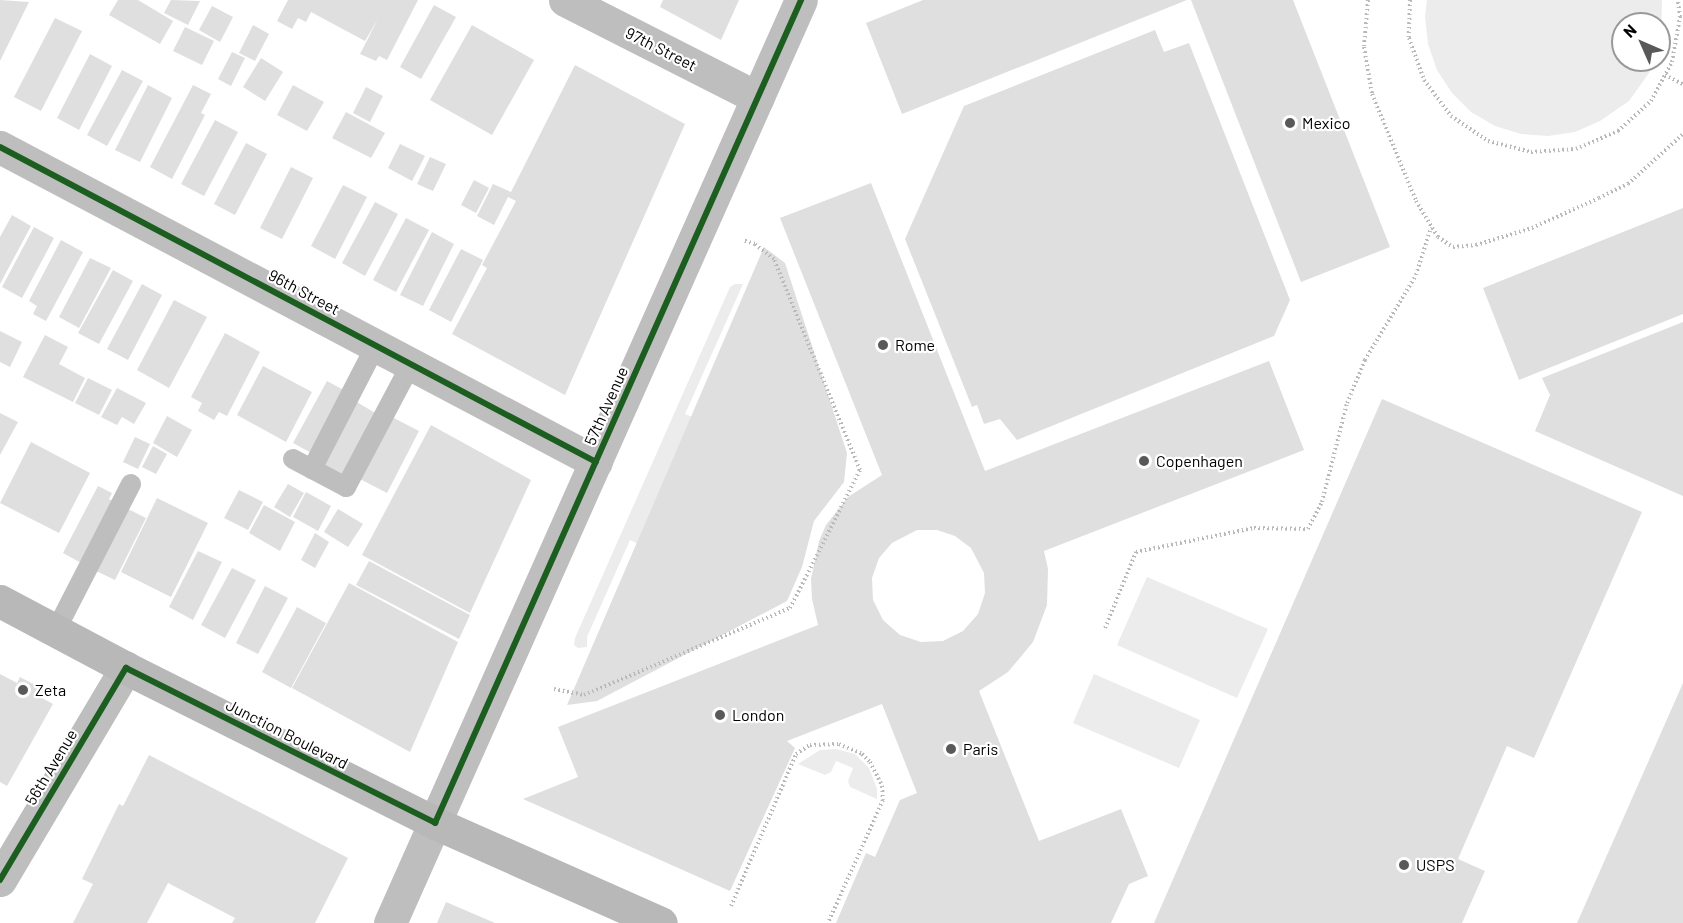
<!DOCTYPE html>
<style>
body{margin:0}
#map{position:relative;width:1683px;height:923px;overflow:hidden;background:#fff;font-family:Barlow,sans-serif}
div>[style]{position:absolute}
.green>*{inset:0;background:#ececec}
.building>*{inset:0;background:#dfdfdf}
.path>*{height:4px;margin-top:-2px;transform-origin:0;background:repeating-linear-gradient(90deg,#b9b9b9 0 1.5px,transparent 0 4.5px)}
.service>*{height:20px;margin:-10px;padding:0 10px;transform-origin:10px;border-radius:10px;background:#bebebe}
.minor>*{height:33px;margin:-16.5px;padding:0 16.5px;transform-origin:16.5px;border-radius:16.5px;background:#bebebe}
.secondary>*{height:33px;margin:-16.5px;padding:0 16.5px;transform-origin:16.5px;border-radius:16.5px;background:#b8b8b8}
.cycleway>*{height:6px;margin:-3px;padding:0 3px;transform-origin:3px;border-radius:3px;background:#1b5e20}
.dots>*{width:16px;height:16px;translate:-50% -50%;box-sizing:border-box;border:3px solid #fff;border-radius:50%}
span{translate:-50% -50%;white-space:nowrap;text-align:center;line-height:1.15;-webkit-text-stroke:4.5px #fff;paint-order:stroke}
.street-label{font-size:16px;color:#000}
.poi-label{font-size:16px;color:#000}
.left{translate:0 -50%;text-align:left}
.north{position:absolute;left:1611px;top:12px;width:60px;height:60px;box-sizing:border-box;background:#fff;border:2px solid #999;border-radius:50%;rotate:315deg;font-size:16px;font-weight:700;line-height:24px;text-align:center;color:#000}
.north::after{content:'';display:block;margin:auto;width:21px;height:27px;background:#595959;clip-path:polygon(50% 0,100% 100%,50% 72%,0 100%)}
</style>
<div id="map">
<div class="green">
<i style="clip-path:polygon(1427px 0,1662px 0,1661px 40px,1659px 46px,1659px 24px,1623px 24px,1623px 60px,1654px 60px,1649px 73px,1629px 101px,1600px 121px,1575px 132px,1548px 136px,1521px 134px,1495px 126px,1471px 112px,1452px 93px,1437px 70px,1428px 44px,1425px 17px)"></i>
<i style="clip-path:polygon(735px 284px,743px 284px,685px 414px,700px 420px,645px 547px,630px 540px,587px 637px,587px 647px,578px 648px,574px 645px,575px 638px,730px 287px)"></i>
<i style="clip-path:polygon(1147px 577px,1268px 629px,1237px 698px,1117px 645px)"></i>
<i style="clip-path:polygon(1094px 674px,1200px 720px,1179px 768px,1073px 723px)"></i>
<i style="clip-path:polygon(836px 749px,855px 754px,869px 768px,877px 789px,877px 799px,850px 787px,848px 781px,853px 768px,836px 761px,831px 772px,825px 775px,798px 764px,820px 750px)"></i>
</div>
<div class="building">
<i style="clip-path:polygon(0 0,29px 2px,0 61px)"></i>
<i style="clip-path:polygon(118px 0,138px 0,173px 21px,160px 44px,109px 15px)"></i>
<i style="clip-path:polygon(171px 0,200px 1px,188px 25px,164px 13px)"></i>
<i style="clip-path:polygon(288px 0,418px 0,387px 60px,379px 56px,376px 61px,360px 54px,378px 19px,365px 41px,311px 12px,306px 22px,298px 18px,292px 29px,277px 21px)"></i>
<i style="clip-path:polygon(663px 0,739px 0,721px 40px,660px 7px)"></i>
<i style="clip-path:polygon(923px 0,1187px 0,902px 114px,866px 23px)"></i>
<i style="clip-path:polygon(1191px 0,1293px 0,1390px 247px,1301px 282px)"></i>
<i style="clip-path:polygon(434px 5px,456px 17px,421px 79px,400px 67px)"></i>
<i style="clip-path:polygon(212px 6px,233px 17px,220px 42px,199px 30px)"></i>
<i style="clip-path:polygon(55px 18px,82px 31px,41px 111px,14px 97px)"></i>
<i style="clip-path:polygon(253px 25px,269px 34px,255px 61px,239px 53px)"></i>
<i style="clip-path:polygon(472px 25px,534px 60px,492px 135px,430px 100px)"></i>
<i style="clip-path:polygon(185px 27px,214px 41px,202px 65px,173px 51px)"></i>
<i style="clip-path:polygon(1155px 30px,1164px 52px,1189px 43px,1290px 300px,1274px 336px,1017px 440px,1000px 419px,984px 424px,977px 405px,972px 407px,905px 239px,964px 106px)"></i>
<i style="clip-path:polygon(232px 52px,245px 58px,231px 86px,218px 79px)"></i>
<i style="clip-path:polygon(90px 54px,112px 66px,79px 130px,57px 118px)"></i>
<i style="clip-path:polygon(261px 58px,283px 72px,265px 101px,243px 87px)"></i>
<i style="clip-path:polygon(575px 65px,685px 124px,565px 395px,452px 334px,487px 268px,482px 265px,516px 201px,508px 197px,494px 225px,477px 216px,493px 184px,511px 192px)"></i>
<i style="clip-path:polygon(122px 70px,143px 81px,107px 146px,87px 135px)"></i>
<i style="clip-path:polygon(148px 85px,172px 98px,140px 162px,115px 150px)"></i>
<i style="clip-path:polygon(193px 85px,211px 94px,201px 113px,205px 115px,172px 179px,150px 167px)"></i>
<i style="clip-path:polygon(293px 85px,324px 102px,307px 131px,277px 115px)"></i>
<i style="clip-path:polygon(366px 87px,383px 96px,370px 122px,353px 113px)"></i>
<i style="clip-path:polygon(346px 112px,385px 133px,371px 158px,332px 138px)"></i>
<i style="clip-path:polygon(215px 120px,238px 132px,204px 196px,181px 184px)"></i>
<i style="clip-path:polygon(246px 143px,267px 154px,235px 215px,214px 204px)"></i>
<i style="clip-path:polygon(400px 144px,425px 156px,412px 181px,388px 168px)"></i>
<i style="clip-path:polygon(430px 157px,446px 164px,433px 191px,417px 184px)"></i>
<i style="clip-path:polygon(291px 167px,313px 178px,282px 239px,260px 228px)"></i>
<i style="clip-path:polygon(474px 180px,489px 188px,476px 213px,461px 205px)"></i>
<i style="clip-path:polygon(evenodd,871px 183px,985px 471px,1269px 361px,1304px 450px,1044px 551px,1048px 569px,1047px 605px,1033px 642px,1008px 672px,979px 691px,1039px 841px,1121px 809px,1148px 876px,1129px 884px,1111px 923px,836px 923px,866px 853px,875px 857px,900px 800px,917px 793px,882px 704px,787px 741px,795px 748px,730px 891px,523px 799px,578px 777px,558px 727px,818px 625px,812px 599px,811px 579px,819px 541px,826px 525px,848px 497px,882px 475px,780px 218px,871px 183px,917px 530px,937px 530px,955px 536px,971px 548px,984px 573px,985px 593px,978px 614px,963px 631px,943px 641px,921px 642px,900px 635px,883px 620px,873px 600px,872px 578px,879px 558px,892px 543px,917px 530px)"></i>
<i style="clip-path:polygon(343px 185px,367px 197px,335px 259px,311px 246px)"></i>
<i style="clip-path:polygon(375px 202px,398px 214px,365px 276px,342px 263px)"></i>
<i style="clip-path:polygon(1683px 208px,1683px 314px,1519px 380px,1483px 288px)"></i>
<i style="clip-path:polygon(12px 215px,31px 226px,0 284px,0 237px)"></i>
<i style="clip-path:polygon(406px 218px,429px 230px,396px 292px,373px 280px)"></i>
<i style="clip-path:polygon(34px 227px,54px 238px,22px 298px,2px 287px)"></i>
<i style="clip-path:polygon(432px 232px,454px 244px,423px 306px,400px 295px)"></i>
<i style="clip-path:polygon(61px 240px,83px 252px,46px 321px,33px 314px,37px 306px,29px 301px)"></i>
<i style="clip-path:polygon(764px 247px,785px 263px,847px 453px,844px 482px,814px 521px,802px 567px,787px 601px,597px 701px,567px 705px)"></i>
<i style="clip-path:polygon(461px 249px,483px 260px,451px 322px,429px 310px)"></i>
<i style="clip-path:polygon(90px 258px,111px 268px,79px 328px,59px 317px)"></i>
<i style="clip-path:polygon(113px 270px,133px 281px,99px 344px,78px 333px)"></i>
<i style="clip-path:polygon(142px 284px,162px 295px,128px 360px,107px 349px)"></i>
<i style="clip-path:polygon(174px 300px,207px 317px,169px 388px,137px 370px)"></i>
<i style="clip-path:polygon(1683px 322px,1683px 496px,1535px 431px,1550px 395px,1542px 378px)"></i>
<i style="clip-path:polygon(0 331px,22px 342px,10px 367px,0 362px)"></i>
<i style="clip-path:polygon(225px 333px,260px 352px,227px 416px,219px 412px,214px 420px,198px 411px,202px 403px,191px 397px)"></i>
<i style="clip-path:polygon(45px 335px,68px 347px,59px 364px,85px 378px,73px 402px,23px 377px)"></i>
<i style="clip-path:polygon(263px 366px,312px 392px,286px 442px,237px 415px)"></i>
<i style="clip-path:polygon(88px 378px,112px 390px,99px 415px,75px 403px)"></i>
<i style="clip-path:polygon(327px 381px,349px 393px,315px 455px,293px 443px)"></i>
<i style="clip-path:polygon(117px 388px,146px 403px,134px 424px,122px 417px,117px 425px,101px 417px)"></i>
<i style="clip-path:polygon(1382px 399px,1642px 512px,1534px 758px,1507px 746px,1458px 859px,1485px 871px,1462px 923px,1154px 923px)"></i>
<i style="clip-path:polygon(355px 401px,377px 414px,344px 475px,321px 463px)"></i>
<i style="clip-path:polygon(0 413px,18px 422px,0 455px)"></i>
<i style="clip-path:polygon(167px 416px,192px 430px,177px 457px,153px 443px)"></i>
<i style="clip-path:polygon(392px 417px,419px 431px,387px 493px,360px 479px)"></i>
<i style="clip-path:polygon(431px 425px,531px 480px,470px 613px,362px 555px)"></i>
<i style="clip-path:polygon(135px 437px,150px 444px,138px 469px,123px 462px)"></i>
<i style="clip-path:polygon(31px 442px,90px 473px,59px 533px,0 503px)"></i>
<i style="clip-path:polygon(153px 446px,167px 454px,156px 474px,142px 467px)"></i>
<i style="clip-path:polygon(288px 484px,304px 493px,290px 517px,274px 507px)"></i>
<i style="clip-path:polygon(98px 486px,112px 493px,109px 499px,117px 503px,85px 565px,63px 553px)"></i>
<i style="clip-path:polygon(239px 490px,263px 502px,248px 530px,224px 518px)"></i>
<i style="clip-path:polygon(306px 492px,331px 506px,318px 531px,293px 517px)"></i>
<i style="clip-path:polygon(157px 498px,208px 523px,171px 597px,121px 572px)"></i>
<i style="clip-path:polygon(264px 505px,295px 522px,280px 551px,249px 533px)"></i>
<i style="clip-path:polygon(124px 507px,146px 518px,115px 580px,94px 570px)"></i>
<i style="clip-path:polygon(338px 509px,363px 524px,348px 547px,324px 532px)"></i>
<i style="clip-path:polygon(315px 533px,329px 542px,315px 568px,301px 560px)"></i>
<i style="clip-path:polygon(198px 551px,222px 562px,193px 620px,169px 607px)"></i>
<i style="clip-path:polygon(369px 561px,470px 615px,459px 639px,356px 585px)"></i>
<i style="clip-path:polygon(232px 568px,256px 580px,225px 638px,201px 625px)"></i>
<i style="clip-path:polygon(349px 583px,458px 642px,410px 752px,292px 688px)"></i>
<i style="clip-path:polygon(265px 586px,288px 598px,258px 654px,236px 643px)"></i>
<i style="clip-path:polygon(297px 607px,326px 623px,291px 688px,262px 672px)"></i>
<i style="clip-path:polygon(0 674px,17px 683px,20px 677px,46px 691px,42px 698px,53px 704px,7px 786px,0 782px)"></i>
<i style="clip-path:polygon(1683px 683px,1683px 923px,1577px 923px)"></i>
<i style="clip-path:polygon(149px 755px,348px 858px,315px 923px,232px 923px,235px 918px,168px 883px,147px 923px,73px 923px,93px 884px,82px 879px,119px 804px,123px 806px)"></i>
<i style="clip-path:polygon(446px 902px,495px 923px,437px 923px)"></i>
</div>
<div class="path">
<i style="left:1368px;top:0;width:47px;rotate:94.9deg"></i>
<i style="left:1364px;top:47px;width:48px;rotate:80.3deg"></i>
<i style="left:1372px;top:94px;width:116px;rotate:67.6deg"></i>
<i style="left:1416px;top:201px;width:42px;rotate:58.6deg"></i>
<i style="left:1438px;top:237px;width:18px;rotate:34deg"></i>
<i style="left:1453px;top:247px;width:23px;rotate:-5deg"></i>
<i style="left:1476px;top:245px;width:59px;rotate:-16.9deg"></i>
<i style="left:1532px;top:228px;width:73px;rotate:-24.1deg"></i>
<i style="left:1599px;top:198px;width:32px;rotate:-26deg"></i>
<i style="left:1628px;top:184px;width:74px;rotate:-42.3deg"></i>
<i style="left:1410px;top:0;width:38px;rotate:92deg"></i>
<i style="left:1409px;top:38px;width:45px;rotate:70.3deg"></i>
<i style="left:1424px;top:80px;width:45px;rotate:53.1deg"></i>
<i style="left:1451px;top:116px;width:45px;rotate:34deg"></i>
<i style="left:1488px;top:141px;width:44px;rotate:14.3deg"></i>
<i style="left:1531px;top:152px;width:45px;rotate:-3.8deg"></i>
<i style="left:1576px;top:149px;width:46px;rotate:-23.2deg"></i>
<i style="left:1618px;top:131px;width:45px;rotate:-42.3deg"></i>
<i style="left:1651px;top:101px;width:44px;rotate:-61.7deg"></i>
<i style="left:1672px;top:62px;width:46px;rotate:-79.9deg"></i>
<i style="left:1680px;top:17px;width:17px;rotate:-97deg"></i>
<i style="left:1665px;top:75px;width:20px;rotate:27deg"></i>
<i style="left:1105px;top:628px;width:82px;rotate:-67.8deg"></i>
<i style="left:1136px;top:552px;width:120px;rotate:-11.5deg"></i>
<i style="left:1254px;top:528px;width:54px;rotate:1.1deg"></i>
<i style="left:1308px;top:529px;width:30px;rotate:-63deg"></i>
<i style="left:1322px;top:502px;width:102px;rotate:-75.8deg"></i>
<i style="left:1347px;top:403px;width:47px;rotate:-67.3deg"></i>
<i style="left:1365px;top:360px;width:99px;rotate:-59deg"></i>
<i style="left:1416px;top:275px;width:50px;rotate:-72.6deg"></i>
<i style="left:554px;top:689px;width:31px;rotate:11deg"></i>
<i style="left:584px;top:695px;width:224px;rotate:-22.9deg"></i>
<i style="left:790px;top:608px;width:155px;rotate:-63.1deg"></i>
<i style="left:860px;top:470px;width:228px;rotate:-112.2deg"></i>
<i style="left:774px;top:259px;width:24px;rotate:-142deg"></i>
<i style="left:755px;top:244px;width:13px;rotate:-162deg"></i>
<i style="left:731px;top:906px;width:165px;rotate:-66.8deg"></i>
<i style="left:796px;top:754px;width:17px;rotate:-33deg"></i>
<i style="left:810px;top:745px;width:29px;rotate:-2deg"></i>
<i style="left:839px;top:744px;width:25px;rotate:23deg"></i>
<i style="left:862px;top:754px;width:11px;rotate:45deg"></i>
<i style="left:870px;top:762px;width:27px;rotate:63deg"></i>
<i style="left:882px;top:786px;width:14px;rotate:86deg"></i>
<i style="left:883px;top:800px;width:135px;rotate:114.1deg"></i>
</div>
<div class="service">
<i style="left:293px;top:459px;width:60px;rotate:27.8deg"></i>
<i style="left:346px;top:487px;width:139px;rotate:-62.1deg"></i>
<i style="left:312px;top:469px;width:140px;rotate:-62.7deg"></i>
<i style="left:56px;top:630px;width:164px;rotate:-62.8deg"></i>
</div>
<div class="minor">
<i style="left:565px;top:0;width:216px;rotate:26.9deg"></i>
<i style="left:0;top:147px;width:674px;rotate:27.86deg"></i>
<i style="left:0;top:880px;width:247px;rotate:-59.3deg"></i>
<i style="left:390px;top:923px;width:1010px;rotate:-66deg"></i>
</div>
<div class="secondary">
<i style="left:0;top:601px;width:143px;rotate:28deg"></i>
<i style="left:126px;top:668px;width:346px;rotate:26.6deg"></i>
<i style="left:435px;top:823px;width:247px;rotate:23.9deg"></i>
</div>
<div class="cycleway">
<i style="left:0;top:147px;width:674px;rotate:27.86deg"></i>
<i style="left:0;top:880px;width:247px;rotate:-59.3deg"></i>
<i style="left:126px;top:668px;width:346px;rotate:26.6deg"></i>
<i style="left:435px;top:823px;width:901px;rotate:-66.02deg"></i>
</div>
<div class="dots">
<i style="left:1290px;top:123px;background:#595959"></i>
<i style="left:883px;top:345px;background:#595959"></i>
<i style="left:1144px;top:461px;background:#595959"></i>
<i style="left:23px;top:690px;background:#595959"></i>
<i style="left:720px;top:715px;background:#595959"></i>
<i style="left:951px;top:749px;background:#595959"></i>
<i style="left:1404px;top:865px;background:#595959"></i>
</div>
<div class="street-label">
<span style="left:661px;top:49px;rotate:27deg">97th Street</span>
<span style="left:304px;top:292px;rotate:28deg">96th Street</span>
<span style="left:606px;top:406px;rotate:-66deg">57th Avenue</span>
<span style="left:287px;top:734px;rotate:27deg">Junction Boulevard</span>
<span style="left:51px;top:767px;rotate:-59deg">56th Avenue</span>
</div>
<div class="poi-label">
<span class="left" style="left:1302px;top:123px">Mexico</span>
<span class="left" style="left:895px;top:345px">Rome</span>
<span class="left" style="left:1156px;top:461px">Copenhagen</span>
<span class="left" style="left:35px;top:690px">Zeta</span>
<span class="left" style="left:732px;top:715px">London</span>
<span class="left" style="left:963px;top:749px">Paris</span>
<span class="left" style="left:1416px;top:865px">USPS</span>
</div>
<div class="north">N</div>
</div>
